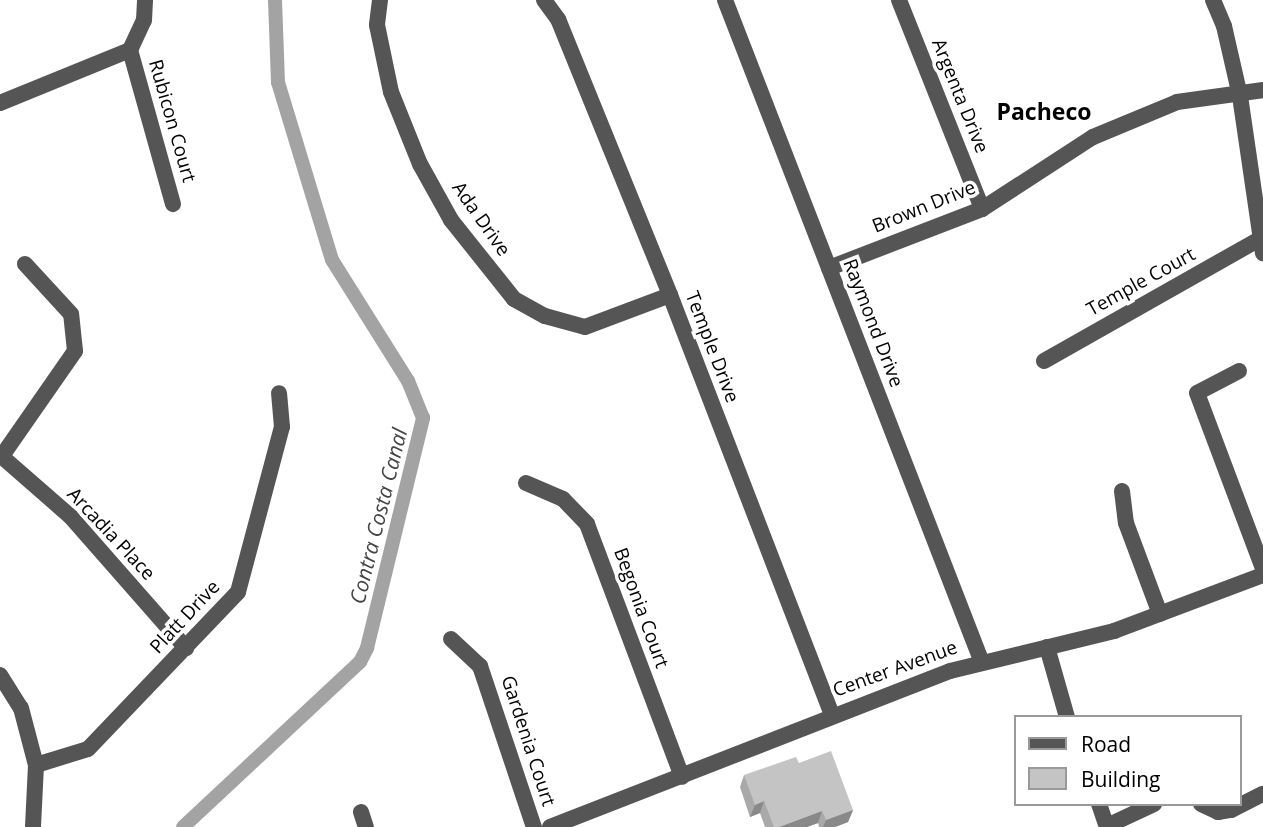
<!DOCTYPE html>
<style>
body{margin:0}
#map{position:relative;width:1263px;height:827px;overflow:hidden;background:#fff;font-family:"Open Sans",sans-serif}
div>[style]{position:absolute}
.canal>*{height:14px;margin:-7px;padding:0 7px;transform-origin:7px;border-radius:7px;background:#a3a3a3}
.minor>*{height:16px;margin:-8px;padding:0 8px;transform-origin:8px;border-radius:8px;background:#555}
.wall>*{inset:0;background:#a9a9a9}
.shaded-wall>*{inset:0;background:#898989}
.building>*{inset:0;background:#c4c4c4}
span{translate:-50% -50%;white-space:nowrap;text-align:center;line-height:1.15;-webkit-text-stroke:7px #fff;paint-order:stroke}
.street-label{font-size:19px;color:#000}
.water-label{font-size:21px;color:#444;font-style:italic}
.quarter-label{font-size:23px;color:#000;font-weight:700}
.legend{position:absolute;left:1014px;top:715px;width:228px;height:91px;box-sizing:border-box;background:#fff;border:2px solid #999;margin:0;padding:9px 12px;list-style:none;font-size:21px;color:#000}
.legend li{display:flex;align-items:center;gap:14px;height:35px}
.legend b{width:35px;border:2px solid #999}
</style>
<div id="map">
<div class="canal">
<i style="left:183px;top:827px;width:242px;rotate:-43deg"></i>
<i style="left:360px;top:662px;width:16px;rotate:-63deg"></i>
<i style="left:367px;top:648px;width:237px;rotate:-76.3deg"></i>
<i style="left:423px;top:418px;width:40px;rotate:-112deg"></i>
<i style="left:408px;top:381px;width:143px;rotate:-122.1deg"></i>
<i style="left:332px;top:260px;width:186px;rotate:-106.9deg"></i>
<i style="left:278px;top:82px;width:82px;rotate:-92.1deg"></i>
</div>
<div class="minor">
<i style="left:380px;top:0;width:25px;rotate:97deg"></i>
<i style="left:377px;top:25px;width:68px;rotate:78.2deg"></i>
<i style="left:391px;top:92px;width:78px;rotate:68.1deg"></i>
<i style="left:420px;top:164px;width:64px;rotate:61deg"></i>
<i style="left:451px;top:220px;width:101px;rotate:51.4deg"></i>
<i style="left:514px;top:299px;width:35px;rotate:29deg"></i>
<i style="left:545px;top:316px;width:41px;rotate:15.4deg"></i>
<i style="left:585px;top:327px;width:91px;rotate:-20.6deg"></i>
<i style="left:544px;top:0;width:24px;rotate:54deg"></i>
<i style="left:558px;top:19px;width:298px;rotate:67.9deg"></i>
<i style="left:670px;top:295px;width:450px;rotate:68.9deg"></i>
<i style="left:725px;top:0;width:708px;rotate:68.8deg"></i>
<i style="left:899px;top:0;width:225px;rotate:68.3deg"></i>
<i style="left:1213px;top:0;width:28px;rotate:67deg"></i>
<i style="left:1224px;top:26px;width:72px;rotate:77.1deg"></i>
<i style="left:1240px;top:96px;width:159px;rotate:81.7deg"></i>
<i style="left:130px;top:50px;width:160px;rotate:74.4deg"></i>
<i style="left:130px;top:50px;width:33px;rotate:-65deg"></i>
<i style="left:144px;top:20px;width:20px;rotate:-87deg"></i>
<i style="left:0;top:103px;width:140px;rotate:-22.2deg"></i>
<i style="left:829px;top:268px;width:164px;rotate:-21.1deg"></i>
<i style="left:982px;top:209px;width:132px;rotate:-33deg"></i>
<i style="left:1093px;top:137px;width:91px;rotate:-22.6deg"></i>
<i style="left:1177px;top:102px;width:87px;rotate:-7.9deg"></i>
<i style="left:1044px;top:361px;width:246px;rotate:-29.5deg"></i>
<i style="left:1239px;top:371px;width:47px;rotate:152.4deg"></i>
<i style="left:1197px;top:393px;width:188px;rotate:69.4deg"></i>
<i style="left:0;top:455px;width:93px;rotate:41.1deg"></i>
<i style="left:70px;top:516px;width:176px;rotate:48.7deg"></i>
<i style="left:2px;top:456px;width:128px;rotate:-55.2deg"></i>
<i style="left:75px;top:351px;width:37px;rotate:-96deg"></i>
<i style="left:71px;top:314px;width:68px;rotate:-132.6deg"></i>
<i style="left:526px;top:483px;width:40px;rotate:23.4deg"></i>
<i style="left:563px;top:499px;width:35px;rotate:46deg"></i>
<i style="left:587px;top:524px;width:270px;rotate:69.4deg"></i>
<i style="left:1122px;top:491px;width:32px;rotate:83deg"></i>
<i style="left:1126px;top:523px;width:97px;rotate:69.5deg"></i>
<i style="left:451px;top:639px;width:40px;rotate:43deg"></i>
<i style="left:480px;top:666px;width:170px;rotate:71.5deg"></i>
<i style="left:1047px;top:647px;width:73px;rotate:74.1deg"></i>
<i style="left:0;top:675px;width:39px;rotate:58deg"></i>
<i style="left:21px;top:708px;width:59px;rotate:75.3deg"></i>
<i style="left:36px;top:765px;width:62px;rotate:92.8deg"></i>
<i style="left:36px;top:765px;width:54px;rotate:-17.1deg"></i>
<i style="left:88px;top:749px;width:217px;rotate:-46.3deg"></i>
<i style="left:238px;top:592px;width:171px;rotate:-75.1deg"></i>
<i style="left:282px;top:427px;width:34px;rotate:-95deg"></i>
<i style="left:1099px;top:804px;width:24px;rotate:71deg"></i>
<i style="left:1201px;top:804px;width:19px;rotate:25deg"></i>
<i style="left:1218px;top:812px;width:13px;rotate:-9deg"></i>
<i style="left:1231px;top:810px;width:36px;rotate:-27deg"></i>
<i style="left:361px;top:812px;width:16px;rotate:72deg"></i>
<i style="left:1107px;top:826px;width:52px;rotate:-25.1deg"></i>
<i style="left:550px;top:827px;width:429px;rotate:-21.3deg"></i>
<i style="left:950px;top:671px;width:169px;rotate:-13.7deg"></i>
<i style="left:1114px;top:631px;width:159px;rotate:-20.6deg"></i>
</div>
<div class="wall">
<i style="clip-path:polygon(744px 775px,853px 810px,848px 822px,835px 827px,819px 827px,818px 823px,807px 827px,765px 827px,760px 813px,750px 817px,740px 787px)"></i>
</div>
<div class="shaded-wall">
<i style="clip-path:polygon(764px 801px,760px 813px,750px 817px,755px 805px)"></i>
<i style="clip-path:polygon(853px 810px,848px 822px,835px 827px,823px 827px,826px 820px)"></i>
<i style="clip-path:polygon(822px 811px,818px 823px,807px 827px,779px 827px)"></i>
</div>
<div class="building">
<i style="clip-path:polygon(831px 751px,853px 810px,826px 820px,822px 811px,779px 827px,774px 827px,764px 801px,755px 805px,744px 775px,796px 757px,799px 763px)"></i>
</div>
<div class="street-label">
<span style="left:960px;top:96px;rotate:68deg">Argenta Drive</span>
<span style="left:172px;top:121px;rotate:74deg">Rubicon Court</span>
<span style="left:924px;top:207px;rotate:-22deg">Brown Drive</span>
<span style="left:481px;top:219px;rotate:55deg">Ada Drive</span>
<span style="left:1141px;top:282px;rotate:-29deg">Temple Court</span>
<span style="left:873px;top:323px;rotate:69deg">Raymond Drive</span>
<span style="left:712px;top:347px;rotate:69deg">Temple Drive</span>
<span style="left:111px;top:534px;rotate:47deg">Arcadia Place</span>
<span style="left:641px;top:608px;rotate:70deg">Begonia Court</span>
<span style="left:185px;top:617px;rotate:-47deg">Platt Drive</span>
<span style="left:895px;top:669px;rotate:-20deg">Center Avenue</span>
<span style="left:528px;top:741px;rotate:72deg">Gardenia Court</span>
</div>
<div class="water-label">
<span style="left:378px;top:516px;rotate:-76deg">Contra Costa Canal</span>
</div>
<div class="quarter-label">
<span style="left:1044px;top:111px">Pacheco</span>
</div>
<ul class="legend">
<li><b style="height:9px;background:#555"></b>Road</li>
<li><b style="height:19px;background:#c4c4c4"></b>Building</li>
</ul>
</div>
